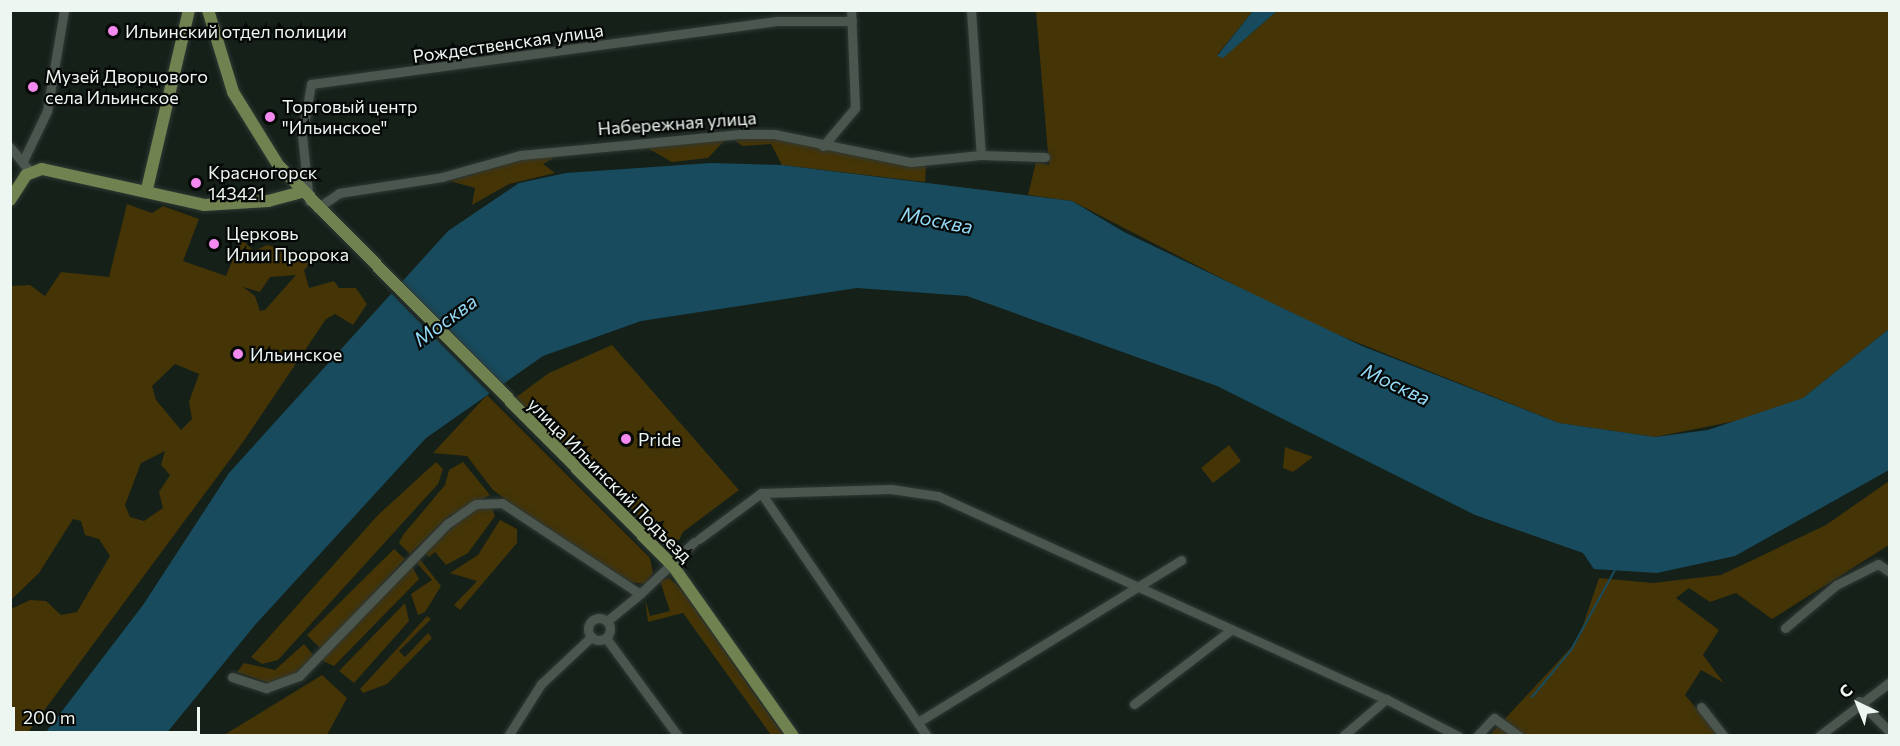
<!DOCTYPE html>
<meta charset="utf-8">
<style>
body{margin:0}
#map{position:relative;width:1900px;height:746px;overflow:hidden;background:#152019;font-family:Commissioner,sans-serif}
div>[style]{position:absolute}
.green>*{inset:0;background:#443406}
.water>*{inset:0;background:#174b5d}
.pier>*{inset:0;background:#152019}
.stream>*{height:2px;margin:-1px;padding:0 1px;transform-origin:1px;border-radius:1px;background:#174b5d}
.roads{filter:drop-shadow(0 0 2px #313834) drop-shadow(0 0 2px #313834)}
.minor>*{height:9px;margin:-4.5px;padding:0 4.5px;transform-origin:4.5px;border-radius:4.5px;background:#4a564e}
.minor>.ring{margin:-4.5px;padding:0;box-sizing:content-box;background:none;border:9px solid #4a564e;border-radius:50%}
.major>*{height:12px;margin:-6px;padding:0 6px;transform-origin:6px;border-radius:6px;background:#6f8250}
.dots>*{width:16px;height:16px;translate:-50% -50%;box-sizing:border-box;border:3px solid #050806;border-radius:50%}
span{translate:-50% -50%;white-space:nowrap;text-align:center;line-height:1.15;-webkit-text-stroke:4.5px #050806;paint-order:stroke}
.poi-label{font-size:18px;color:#eef6f1}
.left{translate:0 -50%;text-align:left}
.street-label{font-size:18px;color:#eef6f1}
.water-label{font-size:20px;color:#94d9f6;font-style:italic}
.frame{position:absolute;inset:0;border:12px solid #eef6f1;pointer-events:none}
.north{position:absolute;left:1828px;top:674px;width:60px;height:60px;-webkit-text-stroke:4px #050806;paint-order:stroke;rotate:317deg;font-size:16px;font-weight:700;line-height:24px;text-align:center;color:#eef6f1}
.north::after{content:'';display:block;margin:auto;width:21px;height:27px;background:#eef6f1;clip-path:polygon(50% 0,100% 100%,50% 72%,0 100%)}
.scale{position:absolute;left:12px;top:707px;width:188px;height:27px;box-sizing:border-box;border:3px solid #eef6f1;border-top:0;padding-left:8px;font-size:18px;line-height:21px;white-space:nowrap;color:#eef6f1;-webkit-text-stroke:4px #050806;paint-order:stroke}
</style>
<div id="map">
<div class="green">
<i style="clip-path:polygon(1036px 11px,1253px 11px,1217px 55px,1238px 45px,1277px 11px,1889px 11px,1889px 329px,1803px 398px,1756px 417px,1655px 437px,1559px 423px,1306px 322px,1072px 201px,1028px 195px,1036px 162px,1049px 165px)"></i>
<i style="clip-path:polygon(766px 136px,926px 167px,925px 182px,782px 165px,771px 144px,742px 146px,732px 138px)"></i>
<i style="clip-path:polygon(726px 139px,708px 158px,672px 162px,649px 149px,610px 150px)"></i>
<i style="clip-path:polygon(563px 153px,543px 164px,555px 173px,509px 184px,472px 205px,475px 188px,450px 181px,533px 156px)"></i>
<i style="clip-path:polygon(evenodd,127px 204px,152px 213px,163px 206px,199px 219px,183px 261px,226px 276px,241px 239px,254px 251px,267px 245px,318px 257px,304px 270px,309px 288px,334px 281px,339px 288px,356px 288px,367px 304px,353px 325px,335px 314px,326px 319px,243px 442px,26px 735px,11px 735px,11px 609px,30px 600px,46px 601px,61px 615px,77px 612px,110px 556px,99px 539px,85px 535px,81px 521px,73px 519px,39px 573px,11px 600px,11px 286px,30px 285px,45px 296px,61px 272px,109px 277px,127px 204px,296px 275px,265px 310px,260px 311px,255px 296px,243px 287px,260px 292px,270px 277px,296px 275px,127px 204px,175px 364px,199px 374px,189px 402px,192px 419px,181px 430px,156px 400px,152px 386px,175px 364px,127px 204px,165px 451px,161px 465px,170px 475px,159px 492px,163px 508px,144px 521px,130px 517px,125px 505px,141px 463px,165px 451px)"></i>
<i style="clip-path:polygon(612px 345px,739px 490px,683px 532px,679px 540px,664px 541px,620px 498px,623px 494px,612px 480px,606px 485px,515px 398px,549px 373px)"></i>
<i style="clip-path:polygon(487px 395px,650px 558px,653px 573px,645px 584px,631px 582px,512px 504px,493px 490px,467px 456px,433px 453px)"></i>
<i style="clip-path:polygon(1229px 445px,1241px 461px,1213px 483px,1201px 468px)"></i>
<i style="clip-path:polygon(1285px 447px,1313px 457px,1293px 472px,1283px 468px)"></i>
<i style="clip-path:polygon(436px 462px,443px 469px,438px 484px,278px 660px,262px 664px,251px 657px,378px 515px)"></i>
<i style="clip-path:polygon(463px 462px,490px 495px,450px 515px,410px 554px,399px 543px,403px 535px,445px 485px,449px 470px)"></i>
<i style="clip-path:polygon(1889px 481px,1889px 545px,1772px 619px,1736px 593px,1710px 602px,1689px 588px,1676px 598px,1719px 630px,1703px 655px,1724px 683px,1701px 670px,1685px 695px,1719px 735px,1489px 736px,1578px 640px,1599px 578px,1653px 583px,1721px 575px,1826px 525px)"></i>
<i style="clip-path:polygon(476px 508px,491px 506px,495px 516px,468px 553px,446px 565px,435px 552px,429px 557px,424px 551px)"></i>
<i style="clip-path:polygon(500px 520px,517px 529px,517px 543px,460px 610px,454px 605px,477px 581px,450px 573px,478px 555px)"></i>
<i style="clip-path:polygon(394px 549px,405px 559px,321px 649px,307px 635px)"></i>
<i style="clip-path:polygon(419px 558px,441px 586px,425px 612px,418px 615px,411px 594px,432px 580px,415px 561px)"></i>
<i style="clip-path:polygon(411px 565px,419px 579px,334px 666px,321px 660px)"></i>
<i style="clip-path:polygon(669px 578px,680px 588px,783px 735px,771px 735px,683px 613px,648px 622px,645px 599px,650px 616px,670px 611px,660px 581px)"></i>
<i style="clip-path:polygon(405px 603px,409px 621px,354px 683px,339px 671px)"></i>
<i style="clip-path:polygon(427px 616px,431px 619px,399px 651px,405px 657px,428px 633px,432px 638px,387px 684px,363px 693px,360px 689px)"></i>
<i style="clip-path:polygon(304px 644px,314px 656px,290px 677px,269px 683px,237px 672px,244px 663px,275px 670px)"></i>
<i style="clip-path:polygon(322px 675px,347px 698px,327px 735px,224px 735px)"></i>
</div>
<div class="water">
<i style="clip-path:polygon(1253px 11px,1277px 11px,1223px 58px,1217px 56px)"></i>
<i style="clip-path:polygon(711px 163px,782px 165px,1072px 201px,1124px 232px,1362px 346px,1559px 423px,1655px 437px,1708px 430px,1803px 398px,1889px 329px,1889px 470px,1735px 556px,1657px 573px,1594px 569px,1583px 553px,1475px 515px,1217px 386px,967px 296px,857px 288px,641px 321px,543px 356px,426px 438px,255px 625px,165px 735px,43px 736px,143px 605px,229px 473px,448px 231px,519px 183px,566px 173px)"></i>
</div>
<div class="pier">
<i style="clip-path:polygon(399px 282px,503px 388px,492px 396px,390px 292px)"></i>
</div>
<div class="stream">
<i style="left:1532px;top:697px;width:61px;rotate:-50.3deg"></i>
<i style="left:1571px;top:650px;width:91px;rotate:-61.2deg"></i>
</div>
<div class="roads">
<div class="minor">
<i style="left:971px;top:10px;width:145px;rotate:86.1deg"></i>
<i style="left:823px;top:146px;width:50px;rotate:-49.9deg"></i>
<i style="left:855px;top:108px;width:98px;rotate:-92.3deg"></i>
<i style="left:10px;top:147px;width:32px;rotate:51deg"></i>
<i style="left:24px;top:159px;width:53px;rotate:-64.4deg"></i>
<i style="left:47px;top:111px;width:102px;rotate:-80.4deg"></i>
<i style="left:309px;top:201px;width:66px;rotate:-96.1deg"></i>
<i style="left:302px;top:135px;width:52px;rotate:-80deg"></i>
<i style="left:311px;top:84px;width:470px;rotate:-7.7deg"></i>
<i style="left:777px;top:21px;width:75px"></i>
<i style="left:317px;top:208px;width:27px;rotate:-34deg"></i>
<i style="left:339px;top:193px;width:104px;rotate:-8.8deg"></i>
<i style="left:442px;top:177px;width:82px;rotate:-15.6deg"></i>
<i style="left:521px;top:155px;width:220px;rotate:-5.5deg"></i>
<i style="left:740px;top:134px;width:34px"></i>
<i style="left:774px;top:134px;width:140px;rotate:11.6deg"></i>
<i style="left:911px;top:162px;width:70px;rotate:-5.7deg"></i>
<i style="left:981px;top:155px;width:64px;rotate:1.8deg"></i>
<i style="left:761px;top:493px;width:130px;rotate:-1.8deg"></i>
<i style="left:891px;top:489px;width:48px;rotate:8.5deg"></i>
<i style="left:938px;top:496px;width:492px;rotate:24.4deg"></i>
<i style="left:699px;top:539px;width:77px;rotate:-36.6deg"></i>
<i style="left:761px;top:493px;width:294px;rotate:55.7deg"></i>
<i class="ring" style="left:588px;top:618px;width:13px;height:13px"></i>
<i style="left:607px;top:621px;width:43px;rotate:-39.3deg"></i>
<i style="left:1785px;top:628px;width:67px;rotate:-40.1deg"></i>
<i style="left:1836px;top:585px;width:47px;rotate:-26.6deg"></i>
<i style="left:1878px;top:564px;width:14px;rotate:34deg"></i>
<i style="left:606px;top:638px;width:122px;rotate:53.7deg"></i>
<i style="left:232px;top:677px;width:36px;rotate:18deg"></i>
<i style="left:266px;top:688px;width:35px;rotate:-20deg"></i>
<i style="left:299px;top:676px;width:212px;rotate:-45.8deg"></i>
<i style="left:447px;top:524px;width:35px;rotate:-35deg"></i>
<i style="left:476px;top:504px;width:26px;rotate:-2deg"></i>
<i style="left:502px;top:503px;width:165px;rotate:33.4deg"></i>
<i style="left:640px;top:594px;width:75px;rotate:-43.9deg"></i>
<i style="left:1859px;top:701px;width:44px;rotate:45deg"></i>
<i style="left:1134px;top:704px;width:123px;rotate:-37.4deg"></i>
<i style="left:1701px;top:707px;width:37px;rotate:52deg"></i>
<i style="left:918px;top:722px;width:309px;rotate:-31.6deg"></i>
<i style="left:508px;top:736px;width:62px;rotate:-57.6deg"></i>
<i style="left:541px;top:684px;width:69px;rotate:-43.2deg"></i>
<i style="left:1343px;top:736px;width:57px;rotate:-40.7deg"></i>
<i style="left:1386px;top:699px;width:81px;rotate:27.2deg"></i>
<i style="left:1477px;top:736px;width:25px;rotate:-47deg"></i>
<i style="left:1494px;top:718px;width:31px;rotate:36deg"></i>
<i style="left:1819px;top:736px;width:89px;rotate:-37.3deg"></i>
</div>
<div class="major">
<i style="left:208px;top:10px;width:86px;rotate:73deg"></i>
<i style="left:233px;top:92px;width:86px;rotate:58.3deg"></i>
<i style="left:278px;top:165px;width:563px;rotate:45.43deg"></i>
<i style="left:673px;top:566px;width:208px;rotate:54.8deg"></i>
<i style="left:147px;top:189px;width:184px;rotate:-76.8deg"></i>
<i style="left:10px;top:200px;width:30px;rotate:-57deg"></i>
<i style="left:26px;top:175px;width:17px;rotate:-21deg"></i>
<i style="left:42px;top:169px;width:166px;rotate:12.5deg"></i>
<i style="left:204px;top:205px;width:64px;rotate:-3.6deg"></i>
<i style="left:268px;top:201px;width:34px;rotate:-15deg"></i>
</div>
</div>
<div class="dots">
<i style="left:113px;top:31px;background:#f489f0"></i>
<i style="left:33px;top:87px;background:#f489f0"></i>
<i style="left:270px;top:117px;background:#f489f0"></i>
<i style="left:196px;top:183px;background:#f489f0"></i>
<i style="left:214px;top:244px;background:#f489f0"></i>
<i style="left:238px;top:354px;background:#f489f0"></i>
<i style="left:626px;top:439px;background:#f489f0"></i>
</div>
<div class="poi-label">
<span class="left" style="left:125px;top:31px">Ильинский отдел полиции</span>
<span class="left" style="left:45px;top:87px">Музей Дворцового<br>села Ильинское</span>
<span class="left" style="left:282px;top:117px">Торговый центр<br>"Ильинское"</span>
<span class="left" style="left:208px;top:183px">Красногорск<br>143421</span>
<span class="left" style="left:226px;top:244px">Церковь<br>Илии Пророка</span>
<span class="left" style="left:250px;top:354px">Ильинское</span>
<span class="left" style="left:638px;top:439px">Pride</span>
</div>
<div class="street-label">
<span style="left:508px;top:43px;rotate:-8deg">Рождественская улица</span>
<span style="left:677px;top:123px;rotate:-4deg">Набережная улица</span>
<span style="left:610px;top:480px;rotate:45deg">улица Ильинский Подъезд</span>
</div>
<div class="water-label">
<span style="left:937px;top:220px;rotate:11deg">Москва</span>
<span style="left:445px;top:320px;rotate:-36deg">Москва</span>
<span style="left:1396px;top:384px;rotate:25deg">Москва</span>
</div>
<div class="frame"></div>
<div class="north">С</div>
<div class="scale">200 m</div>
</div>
